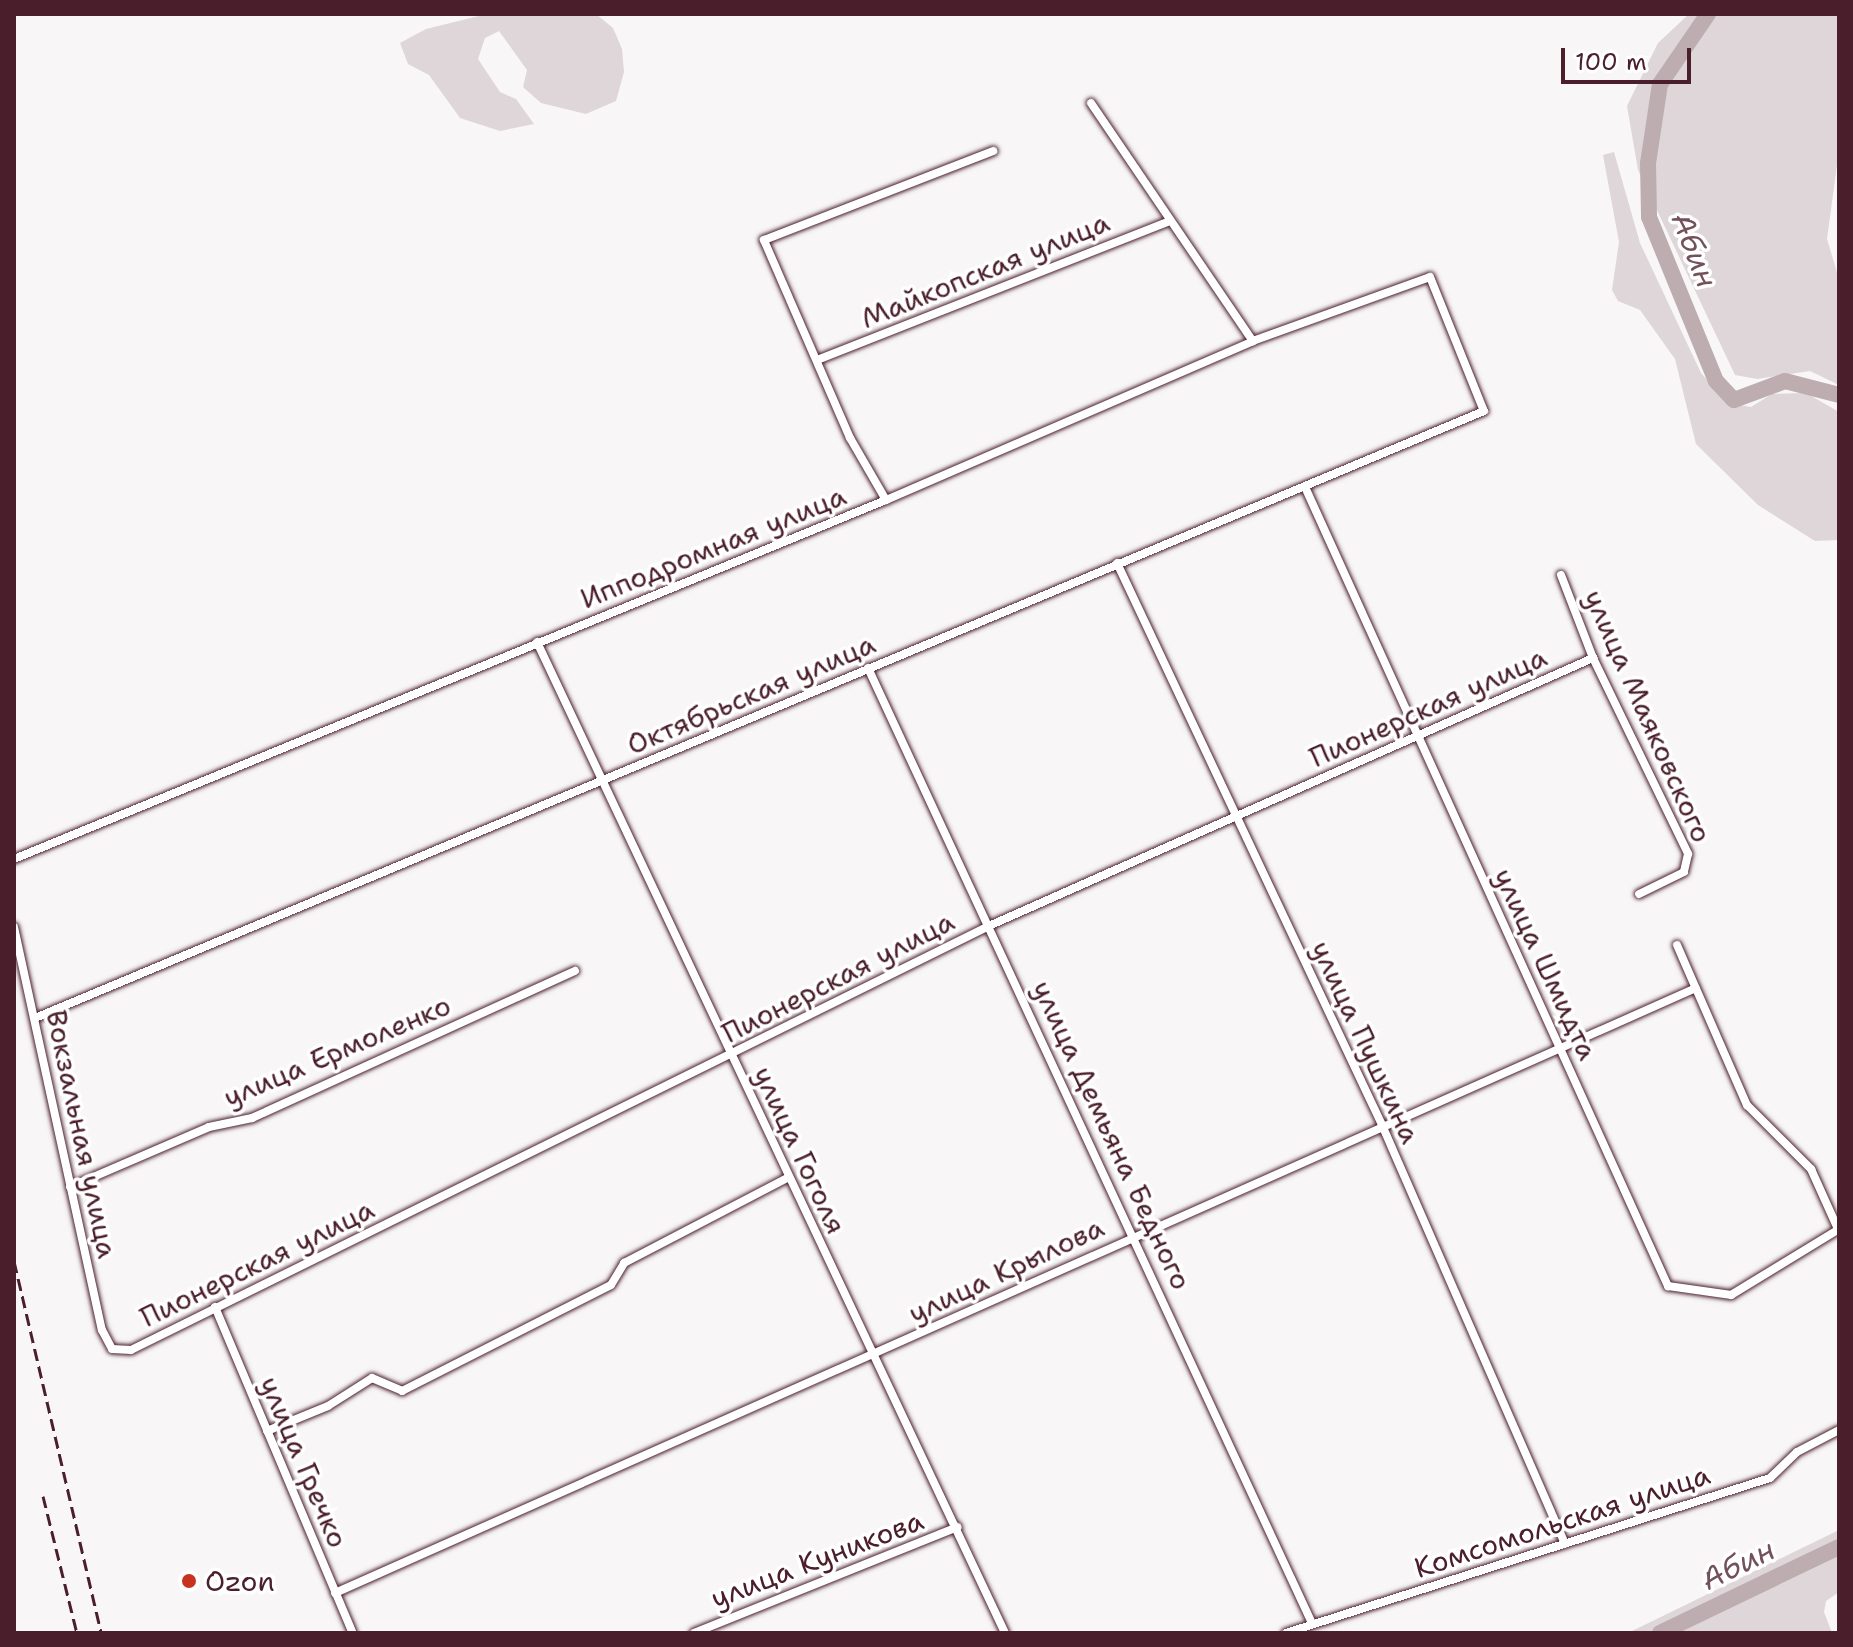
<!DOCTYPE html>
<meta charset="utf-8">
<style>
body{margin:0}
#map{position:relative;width:1853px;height:1647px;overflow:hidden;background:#f8f6f7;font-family:"Shantell Sans",sans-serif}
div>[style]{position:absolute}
.green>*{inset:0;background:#ded6d9}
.river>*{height:16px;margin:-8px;padding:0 8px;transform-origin:8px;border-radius:8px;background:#bdadb0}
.roads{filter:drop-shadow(0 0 2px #4a1f2b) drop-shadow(0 0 2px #4a1f2b)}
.minor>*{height:8px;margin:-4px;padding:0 4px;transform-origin:4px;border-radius:4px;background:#fff}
.rail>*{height:3px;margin-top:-1.5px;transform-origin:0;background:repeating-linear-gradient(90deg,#4a1f2b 0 12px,transparent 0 18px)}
.dots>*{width:22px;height:22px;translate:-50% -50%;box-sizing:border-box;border:4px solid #fff;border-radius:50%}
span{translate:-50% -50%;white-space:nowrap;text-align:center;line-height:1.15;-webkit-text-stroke:7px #fff;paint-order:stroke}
.street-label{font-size:28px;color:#4a1f2b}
.poi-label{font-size:28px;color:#4a1f2b}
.left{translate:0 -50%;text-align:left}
.water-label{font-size:30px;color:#72515a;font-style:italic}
.frame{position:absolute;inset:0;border:16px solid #4a1f2b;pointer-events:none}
.scale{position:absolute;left:1561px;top:48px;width:130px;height:36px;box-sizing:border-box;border:4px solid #4a1f2b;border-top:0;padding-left:10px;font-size:24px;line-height:28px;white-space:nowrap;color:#4a1f2b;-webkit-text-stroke:6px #fff;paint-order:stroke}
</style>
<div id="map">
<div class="green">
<i style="clip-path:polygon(487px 14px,596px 14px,613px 28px,622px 49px,624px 72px,616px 101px,586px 114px,541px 103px,523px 87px,527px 70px,499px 31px,485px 38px,478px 59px,500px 92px,516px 99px,534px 124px,500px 131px,460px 118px,429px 75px,408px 64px,400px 43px,426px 29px)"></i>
<i style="clip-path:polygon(1689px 14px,1839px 14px,1839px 150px,1827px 239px,1839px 279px,1839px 385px,1810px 371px,1757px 379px,1735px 375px,1638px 170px,1627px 106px,1658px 43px)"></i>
<i style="clip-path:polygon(1614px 152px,1640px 243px,1701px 373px,1727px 403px,1751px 407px,1772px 394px,1806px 393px,1839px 412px,1839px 540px,1815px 541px,1758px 505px,1696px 444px,1675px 359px,1640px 310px,1618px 301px,1612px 290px,1619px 242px,1603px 155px)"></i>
<i style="clip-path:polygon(1839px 1530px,1839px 1538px,1734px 1591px,1647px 1633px,1628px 1633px)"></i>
<i style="clip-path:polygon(1839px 1554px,1839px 1592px,1826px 1601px,1824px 1612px,1832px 1633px,1668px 1633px)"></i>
</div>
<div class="river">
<i style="left:1708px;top:14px;width:85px;rotate:124.4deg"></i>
<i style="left:1660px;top:84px;width:80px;rotate:98.6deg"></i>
<i style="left:1648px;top:163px;width:54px;rotate:88.9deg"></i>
<i style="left:1649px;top:217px;width:177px;rotate:67.8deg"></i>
<i style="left:1716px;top:381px;width:26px;rotate:47deg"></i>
<i style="left:1734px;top:400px;width:54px;rotate:-20.4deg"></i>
<i style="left:1785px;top:381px;width:56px;rotate:14.5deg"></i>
<i style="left:1660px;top:1633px;width:199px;rotate:-25.7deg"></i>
</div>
<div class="roads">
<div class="minor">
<i style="left:1091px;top:103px;width:288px;rotate:55.8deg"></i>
<i style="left:817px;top:360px;width:378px;rotate:-21.5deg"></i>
<i style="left:1305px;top:487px;width:878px;rotate:65.57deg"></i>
<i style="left:1668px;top:1286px;width:64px;rotate:8.1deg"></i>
<i style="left:1731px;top:1295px;width:127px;rotate:-31.4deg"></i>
<i style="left:886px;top:500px;width:72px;rotate:-120.1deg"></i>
<i style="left:850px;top:438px;width:216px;rotate:-113.5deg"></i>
<i style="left:764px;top:240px;width:246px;rotate:-21.2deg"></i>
<i style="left:1117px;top:563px;width:621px;rotate:64.75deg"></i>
<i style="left:1382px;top:1125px;width:457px;rotate:66.4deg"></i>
<i style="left:1561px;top:575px;width:89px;rotate:68.9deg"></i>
<i style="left:1593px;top:658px;width:218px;rotate:64.1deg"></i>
<i style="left:1688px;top:854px;width:18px;rotate:103deg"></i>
<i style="left:1684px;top:872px;width:50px;rotate:153.9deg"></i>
<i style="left:537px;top:642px;width:1096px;rotate:64.72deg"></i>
<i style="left:868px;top:668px;width:1053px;rotate:65.07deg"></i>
<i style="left:14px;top:859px;width:943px;rotate:-22.38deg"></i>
<i style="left:886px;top:500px;width:400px;rotate:-23.4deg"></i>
<i style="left:1253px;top:341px;width:188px;rotate:-19.9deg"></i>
<i style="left:1430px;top:277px;width:144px;rotate:68.1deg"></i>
<i style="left:1484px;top:411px;width:1571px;rotate:157.27deg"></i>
<i style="left:14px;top:927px;width:412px;rotate:77.7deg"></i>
<i style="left:102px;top:1330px;width:21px;rotate:62deg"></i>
<i style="left:112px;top:1349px;width:19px;rotate:3deg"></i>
<i style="left:131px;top:1350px;width:959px;rotate:-26.3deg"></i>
<i style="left:991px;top:925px;width:659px;rotate:-23.92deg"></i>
<i style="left:1677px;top:945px;width:175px;rotate:66.4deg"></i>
<i style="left:1747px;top:1105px;width:91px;rotate:45deg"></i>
<i style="left:1811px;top:1169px;width:66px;rotate:65.8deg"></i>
<i style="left:70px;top:1187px;width:151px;rotate:-23.3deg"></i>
<i style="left:209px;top:1127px;width:44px;rotate:-11.8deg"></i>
<i style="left:252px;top:1118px;width:355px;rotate:-24.5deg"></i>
<i style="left:215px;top:1307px;width:354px;rotate:67.1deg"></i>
<i style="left:267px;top:1431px;width:66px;rotate:-22.3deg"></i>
<i style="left:328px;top:1406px;width:52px;rotate:-32.5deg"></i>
<i style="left:372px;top:1378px;width:33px;rotate:23deg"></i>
<i style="left:402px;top:1391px;width:234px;rotate:-26.9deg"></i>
<i style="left:611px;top:1285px;width:26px;rotate:-59deg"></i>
<i style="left:624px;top:1263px;width:184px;rotate:-27.5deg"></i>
<i style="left:335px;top:1593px;width:1489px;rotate:-23.97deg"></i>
<i style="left:694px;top:1633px;width:284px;rotate:-21.9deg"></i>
<i style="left:1286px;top:1633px;width:508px;rotate:-17.76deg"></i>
<i style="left:1770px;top:1478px;width:37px;rotate:-44deg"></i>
<i style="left:1797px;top:1452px;width:47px;rotate:-27.6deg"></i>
</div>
</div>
<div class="rail">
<i style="left:14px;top:1261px;width:382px;rotate:76.8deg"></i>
<i style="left:43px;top:1496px;width:141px;rotate:76.1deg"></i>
</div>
<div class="dots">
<i style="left:189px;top:1581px;background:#c8321e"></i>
</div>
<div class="street-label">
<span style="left:985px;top:270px;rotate:-22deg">Майкопская улица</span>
<span style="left:713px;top:547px;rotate:-22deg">Ипподромная улица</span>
<span style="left:751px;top:694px;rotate:-23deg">Октябрьская улица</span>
<span style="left:1428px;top:707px;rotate:-24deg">Пионерская улица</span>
<span style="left:1648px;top:716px;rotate:66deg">улица Маяковского</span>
<span style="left:1546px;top:964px;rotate:65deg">улица Шмидта</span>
<span style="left:838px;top:977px;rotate:-27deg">Пионерская улица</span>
<span style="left:1366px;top:1042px;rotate:65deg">улица Пушкина</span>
<span style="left:337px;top:1051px;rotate:-23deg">улица Ермоленко</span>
<span style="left:82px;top:1134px;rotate:78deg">Вокзальная улица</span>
<span style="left:1112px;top:1135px;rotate:65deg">улица Демьяна Бедного</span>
<span style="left:800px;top:1150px;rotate:65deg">улица Гоголя</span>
<span style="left:257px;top:1263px;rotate:-26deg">Пионерская улица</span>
<span style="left:1006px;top:1270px;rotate:-25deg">улица Крылова</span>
<span style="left:304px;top:1462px;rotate:67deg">улица Гречко</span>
<span style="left:1562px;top:1521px;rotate:-18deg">Комсомольская улица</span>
<span style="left:817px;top:1559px;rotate:-21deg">улица Куникова</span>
</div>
<div class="poi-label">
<span class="left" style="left:205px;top:1581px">Ozon</span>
</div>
<div class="water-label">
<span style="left:1694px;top:250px;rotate:69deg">Абин</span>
<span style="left:1738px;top:1565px;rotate:-26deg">Абин</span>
</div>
<div class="frame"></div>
<div class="scale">100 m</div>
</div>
